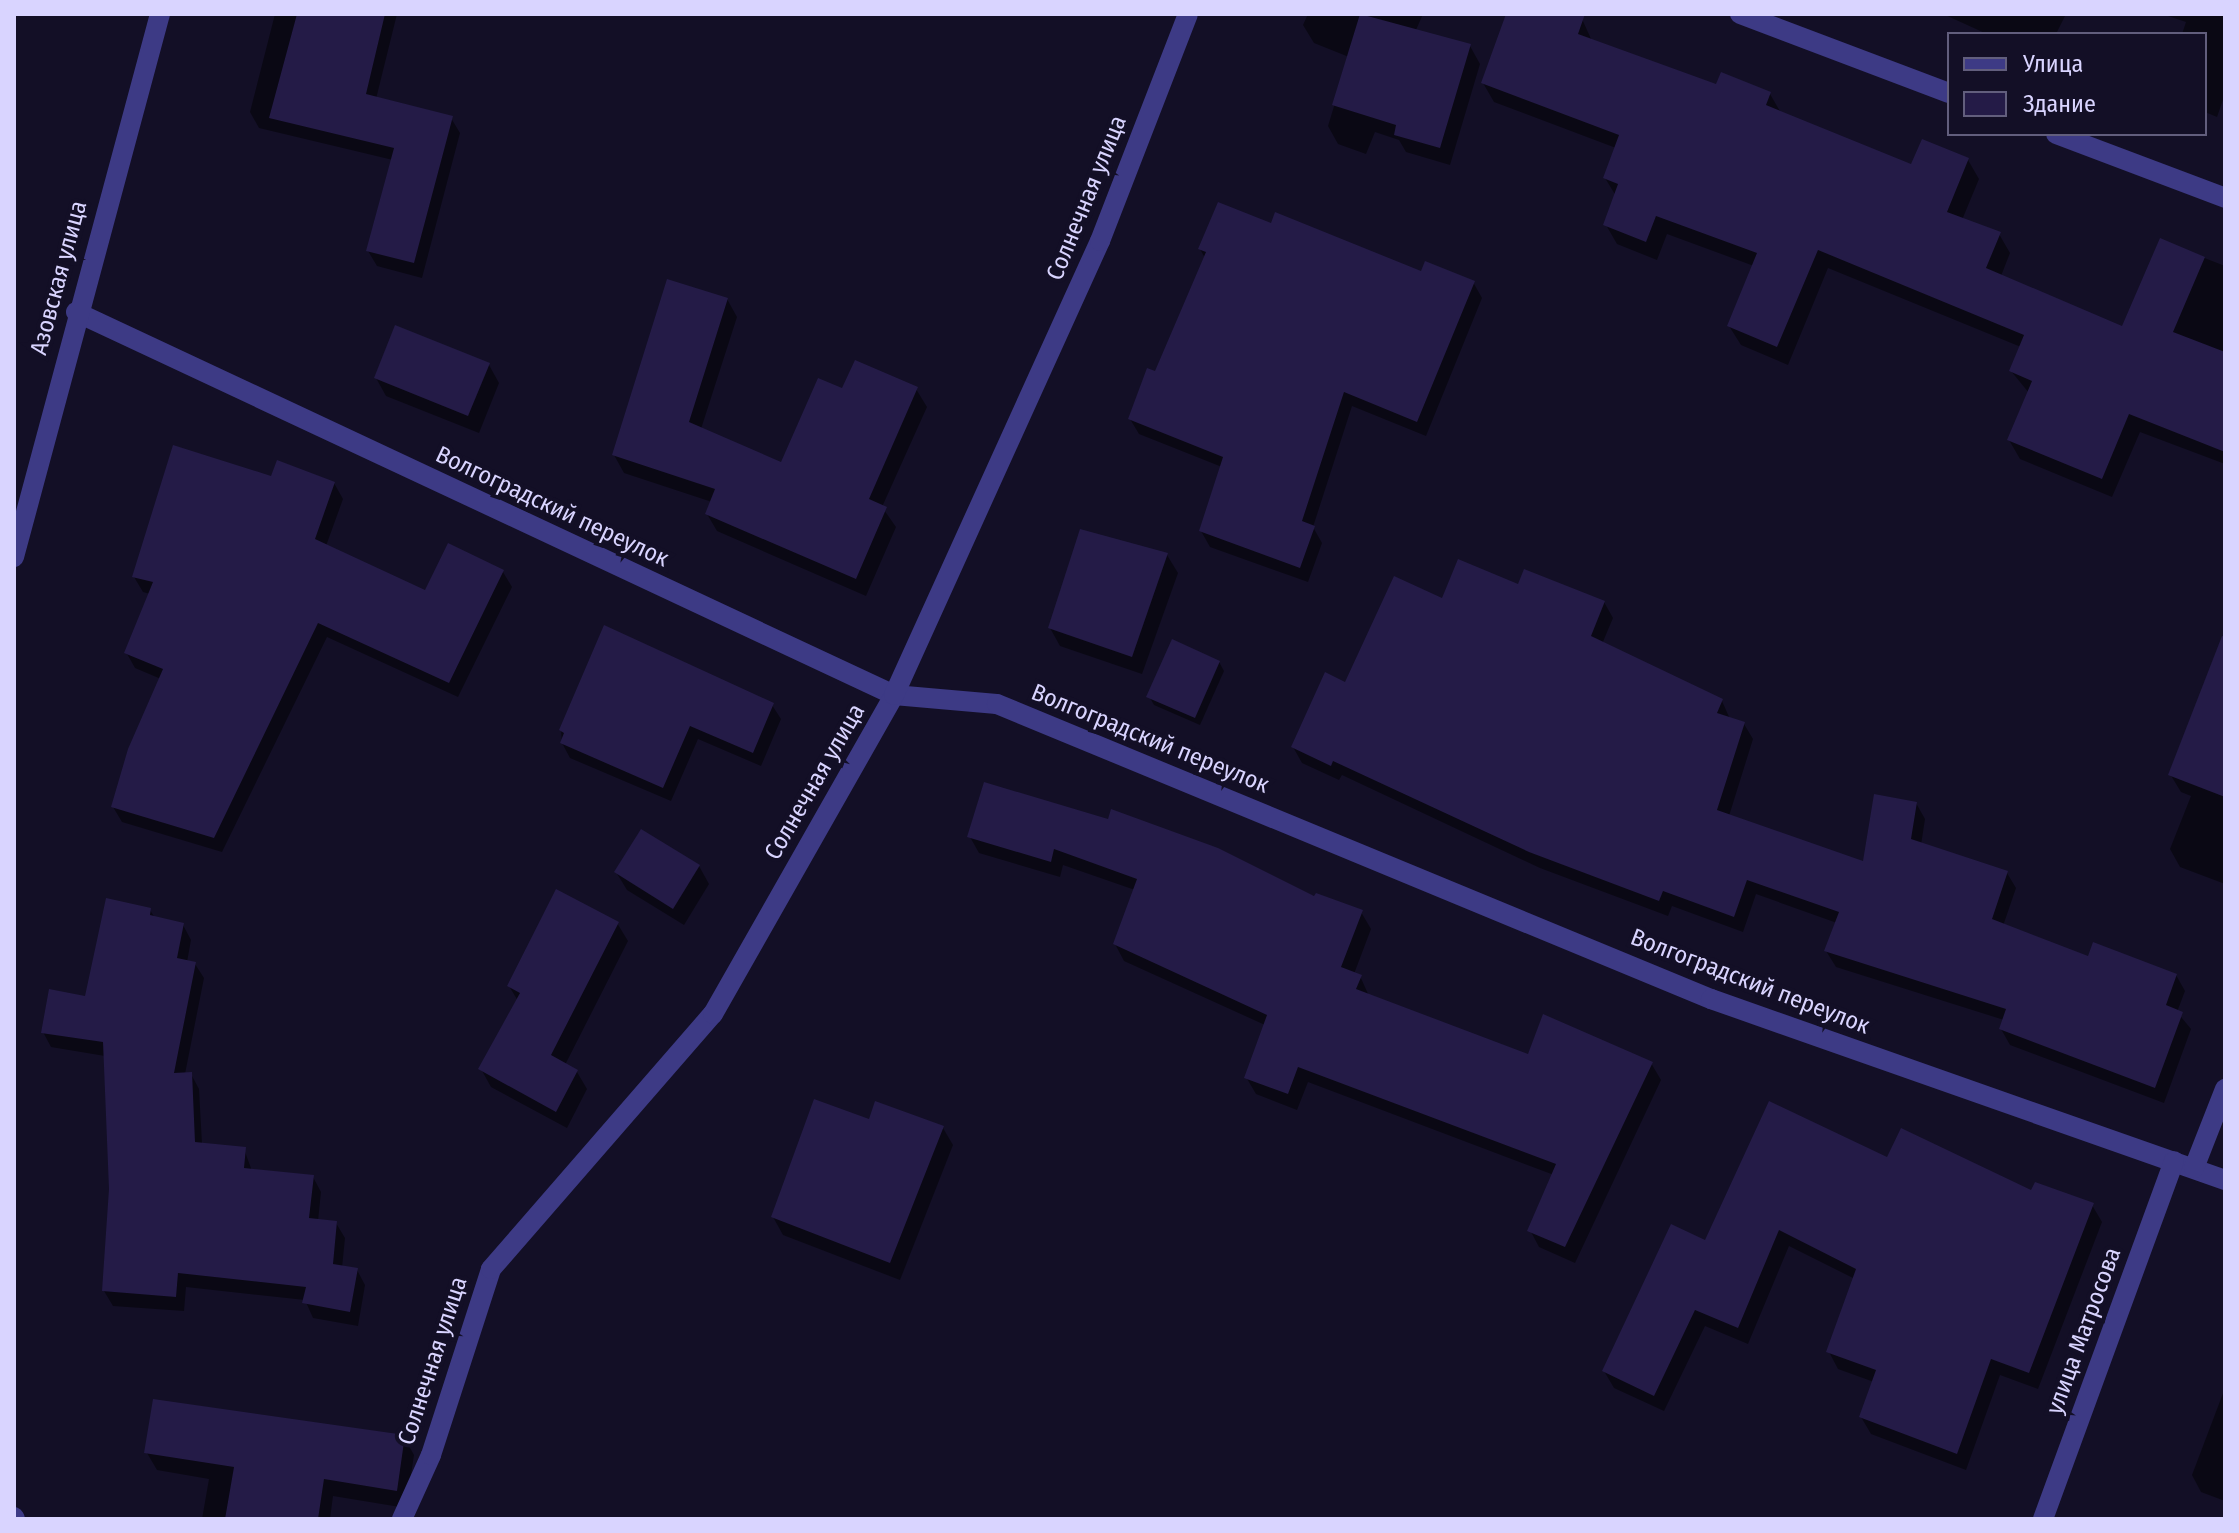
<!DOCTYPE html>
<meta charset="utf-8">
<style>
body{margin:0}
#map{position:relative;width:2239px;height:1533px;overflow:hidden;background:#130f26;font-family:"Fira Sans Condensed",sans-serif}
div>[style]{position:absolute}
.shadow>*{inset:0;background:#0007}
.building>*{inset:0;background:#241b47}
.minor>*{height:20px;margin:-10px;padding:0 10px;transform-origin:10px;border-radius:10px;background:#3d3a85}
span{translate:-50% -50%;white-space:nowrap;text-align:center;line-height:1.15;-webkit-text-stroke:8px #130f26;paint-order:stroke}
.street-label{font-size:24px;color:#d9d4ff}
.frame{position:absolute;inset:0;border:16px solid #d9d4ff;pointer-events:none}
.legend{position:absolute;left:1947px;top:32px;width:260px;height:104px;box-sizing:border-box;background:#130f26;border:2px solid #625e7d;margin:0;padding:10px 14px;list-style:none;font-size:24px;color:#d9d4ff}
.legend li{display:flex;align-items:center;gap:16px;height:40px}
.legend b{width:40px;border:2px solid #625e7d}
</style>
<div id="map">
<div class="shadow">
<i style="clip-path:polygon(275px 14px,397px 14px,376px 99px,451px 118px,460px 133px,422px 278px,377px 266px,368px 251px,393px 160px,259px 128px,250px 112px)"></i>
<i style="clip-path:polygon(1308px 14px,1423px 14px,1416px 30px,1470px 46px,1480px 64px,1450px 165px,1406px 152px,1399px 140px,1375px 132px,1366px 154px,1338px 144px,1328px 126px,1349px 57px,1314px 43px,1303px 25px)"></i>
<i style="clip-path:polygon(1508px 14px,1568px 14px,1582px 19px,1592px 41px,1717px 86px,1770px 94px,1781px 113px,1913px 166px,1968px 160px,1979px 179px,1962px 220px,1999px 234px,2010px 253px,2001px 276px,2123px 329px,2161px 241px,2225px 266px,2225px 464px,2140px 432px,2112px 497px,2020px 459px,2009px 440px,2029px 393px,2011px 371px,2021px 347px,1828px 268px,1788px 365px,1741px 345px,1729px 326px,1754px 266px,1667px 234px,1657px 260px,1617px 244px,1606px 225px,1616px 196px,1605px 178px,1616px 148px,1494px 102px,1483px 83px)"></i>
<i style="clip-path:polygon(1943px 14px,2066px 14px,2056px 34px,1987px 34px)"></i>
<i style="clip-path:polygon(2162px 14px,2225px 14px,2225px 94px,2217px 117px,2205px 112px,2205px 34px,2182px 34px,2186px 22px)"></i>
<i style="clip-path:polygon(1272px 226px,1422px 273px,1473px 282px,1482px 298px,1426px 436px,1352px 406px,1313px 527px,1322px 543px,1308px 582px,1210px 547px,1201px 531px,1222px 467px,1139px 434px,1130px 419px,1156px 373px,1205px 258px,1200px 249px)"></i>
<i style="clip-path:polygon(727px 299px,737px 317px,701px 429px,782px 464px,844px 391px,916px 389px,927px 407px,882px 507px,896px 527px,866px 596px,717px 531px,707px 514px,712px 502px,624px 473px,614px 455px)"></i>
<i style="clip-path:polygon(489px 365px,499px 383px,479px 433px,386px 396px,376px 378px)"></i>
<i style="clip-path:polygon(272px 478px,334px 483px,343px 499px,326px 546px,426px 593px,503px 572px,512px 587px,458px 697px,327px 637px,222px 852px,122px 822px,113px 807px,161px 679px,135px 668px,126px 652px,150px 594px,143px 592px,134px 577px)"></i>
<i style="clip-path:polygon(1167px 555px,1178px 573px,1142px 674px,1060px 646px,1050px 628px)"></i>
<i style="clip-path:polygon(1520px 586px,1604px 602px,1613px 618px,1602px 644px,1722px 701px,1730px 719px,1744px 724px,1753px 739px,1729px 816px,1864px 863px,1916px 803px,1925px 819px,1921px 845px,2007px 873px,2016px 888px,2003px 926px,2089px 958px,2176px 975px,2185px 991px,2177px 1012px,2191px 1029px,2164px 1103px,2010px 1045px,2001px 1029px,2004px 1020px,1836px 967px,1826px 951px,1837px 923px,1756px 894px,1743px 932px,1672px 906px,1668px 916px,1540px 868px,1342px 775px,1339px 780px,1302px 763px,1293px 747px,1346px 684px,1443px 600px)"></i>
<i style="clip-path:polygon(1219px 662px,1224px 671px,1200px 725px,1154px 705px,1149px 696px)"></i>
<i style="clip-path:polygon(772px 705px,781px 719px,761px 766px,698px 739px,671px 801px,570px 758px,562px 743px,561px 730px)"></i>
<i style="clip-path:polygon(2225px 708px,2225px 884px,2180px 867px,2170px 849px,2191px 796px,2181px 792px,2170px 774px)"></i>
<i style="clip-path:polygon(985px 784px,1361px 912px,1371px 929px,1354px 974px,1360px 976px,1369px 996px,1529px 1056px,1651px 1063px,1661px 1080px,1575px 1263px,1539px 1247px,1530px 1230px,1554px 1175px,1308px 1082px,1297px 1110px,1256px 1094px,1246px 1077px,1265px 1025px,1124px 961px,1115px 944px,1135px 890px,1063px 865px,1060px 877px,979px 853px,970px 837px)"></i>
<i style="clip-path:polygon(699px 866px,709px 884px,684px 925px,627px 890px,616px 872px)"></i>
<i style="clip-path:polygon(150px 910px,155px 918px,183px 925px,191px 940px,187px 962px,195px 964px,204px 978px,185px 1074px,191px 1074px,199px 1089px,202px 1144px,244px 1149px,252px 1171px,313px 1177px,321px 1192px,318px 1221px,336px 1223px,345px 1238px,342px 1268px,357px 1270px,365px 1285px,358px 1326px,313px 1318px,305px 1300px,186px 1287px,184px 1311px,113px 1306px,104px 1291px,111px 1189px,105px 1056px,51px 1047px,43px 1032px,87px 998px)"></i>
<i style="clip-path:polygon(617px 923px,628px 941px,565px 1065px,577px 1072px,587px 1089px,567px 1128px,491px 1087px,481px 1069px,518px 1001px,509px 986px)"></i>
<i style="clip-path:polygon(870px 1122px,943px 1128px,953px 1145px,900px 1280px,783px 1235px,773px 1217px)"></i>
<i style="clip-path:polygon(1888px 1160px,2092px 1205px,2102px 1222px,2038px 1389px,2000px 1375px,1966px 1470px,1871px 1434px,1861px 1417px,1874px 1382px,1838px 1369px,1829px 1352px,1855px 1279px,1789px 1246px,1748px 1344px,1705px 1326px,1664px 1411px,1614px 1388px,1604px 1371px,1706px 1243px)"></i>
<i style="clip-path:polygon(2225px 1388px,2225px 1501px,2201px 1492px,2192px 1475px)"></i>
<i style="clip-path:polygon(404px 1437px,414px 1455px,406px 1508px,333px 1496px,330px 1519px,202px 1519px,209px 1479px,157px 1470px,147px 1453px)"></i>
</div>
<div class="building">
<i style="clip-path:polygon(297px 14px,385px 14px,366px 94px,453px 116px,414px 263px,366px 251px,394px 148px,269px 118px)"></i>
<i style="clip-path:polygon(1360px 14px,1471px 44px,1440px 148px,1394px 135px,1396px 125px,1332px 105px)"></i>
<i style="clip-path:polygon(1506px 14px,1585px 14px,1578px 34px,1716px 84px,1721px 72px,1771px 92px,1766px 105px,1911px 164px,1922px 139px,1969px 158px,1947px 212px,2001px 232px,1986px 268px,2122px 326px,2160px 238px,2205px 257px,2173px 332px,2225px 352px,2225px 452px,2129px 414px,2102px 479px,2007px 440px,2032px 381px,2009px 371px,2024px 335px,1818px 250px,1777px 347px,1727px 326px,1757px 253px,1656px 216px,1646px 242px,1603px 225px,1618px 184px,1603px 178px,1619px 135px,1481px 83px)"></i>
<i style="clip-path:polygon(1218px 202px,1271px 223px,1275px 212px,1421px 271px,1425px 261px,1475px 281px,1417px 422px,1344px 392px,1302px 521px,1315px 526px,1300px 568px,1199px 531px,1223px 457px,1128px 419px,1147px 368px,1155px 371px,1206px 252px,1198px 249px)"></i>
<i style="clip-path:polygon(667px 279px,728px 298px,689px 422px,781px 462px,818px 378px,842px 388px,855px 360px,918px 387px,869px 499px,887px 507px,856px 579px,705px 514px,715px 489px,612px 455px)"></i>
<i style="clip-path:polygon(395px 325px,490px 363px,468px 416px,374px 378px)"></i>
<i style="clip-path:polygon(173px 445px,271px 476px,277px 460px,335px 482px,315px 539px,425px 590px,448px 543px,504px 570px,449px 683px,318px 623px,214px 838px,111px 807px,128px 749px,163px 669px,124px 653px,153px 582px,132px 577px)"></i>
<i style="clip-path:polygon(1080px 529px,1168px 553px,1132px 657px,1048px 628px)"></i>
<i style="clip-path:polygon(1458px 559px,1518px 584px,1524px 569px,1605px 601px,1591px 636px,1723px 699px,1717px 713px,1745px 722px,1717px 810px,1863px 861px,1874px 794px,1917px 802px,1911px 839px,2008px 871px,1992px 919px,2088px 956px,2093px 942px,2177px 974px,2166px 1005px,2183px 1012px,2155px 1088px,1999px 1029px,2006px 1009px,1824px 951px,1839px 912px,1747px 880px,1734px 917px,1663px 891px,1659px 901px,1529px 852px,1333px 761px,1331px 766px,1291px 747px,1325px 672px,1345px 682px,1394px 576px,1442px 598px)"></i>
<i style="clip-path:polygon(604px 625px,774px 703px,753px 753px,690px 726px,663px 788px,560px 743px,564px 733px,559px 730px)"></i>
<i style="clip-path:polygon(2222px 636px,2225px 637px,2225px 797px,2168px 775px)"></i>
<i style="clip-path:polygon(1172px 639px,1220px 661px,1195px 718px,1146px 697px)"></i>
<i style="clip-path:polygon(984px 782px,1108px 819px,1111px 809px,1218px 848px,1314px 896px,1316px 893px,1363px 910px,1341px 967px,1362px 975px,1356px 989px,1528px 1054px,1543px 1014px,1653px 1062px,1565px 1247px,1527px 1231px,1556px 1164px,1298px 1067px,1288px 1094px,1244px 1078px,1267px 1015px,1113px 944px,1137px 879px,1054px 849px,1051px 862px,967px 837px)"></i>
<i style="clip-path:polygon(641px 829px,700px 865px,673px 909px,614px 872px)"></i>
<i style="clip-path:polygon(556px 889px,619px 922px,551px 1055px,578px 1070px,556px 1112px,478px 1069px,520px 993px,507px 986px)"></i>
<i style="clip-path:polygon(106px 898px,151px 908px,150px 915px,184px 923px,177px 958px,196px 962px,174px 1073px,192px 1072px,195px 1142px,246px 1147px,244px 1168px,314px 1175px,309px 1218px,337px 1221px,333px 1264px,358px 1268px,350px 1312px,302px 1303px,306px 1287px,178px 1273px,176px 1297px,102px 1291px,109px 1189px,103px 1042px,41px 1033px,49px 989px,85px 996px)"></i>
<i style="clip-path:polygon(814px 1099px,869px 1119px,875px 1101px,944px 1126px,890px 1263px,771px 1217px)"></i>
<i style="clip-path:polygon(1769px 1101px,1887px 1157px,1901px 1128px,2031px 1190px,2035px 1182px,2094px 1203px,2029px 1373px,1991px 1359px,1957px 1454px,1859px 1417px,1876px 1370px,1826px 1352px,1856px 1269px,1779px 1230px,1738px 1328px,1695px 1310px,1654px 1396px,1602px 1371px,1671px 1224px,1705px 1240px)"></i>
<i style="clip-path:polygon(153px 1399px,405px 1435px,397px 1491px,324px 1479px,318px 1519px,225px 1519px,234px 1467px,144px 1453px)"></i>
</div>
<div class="minor">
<i style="left:1740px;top:14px;width:223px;rotate:20.7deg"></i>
<i style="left:2056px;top:134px;width:181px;rotate:20.7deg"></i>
<i style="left:76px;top:312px;width:903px;rotate:25.09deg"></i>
<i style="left:894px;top:695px;width:103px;rotate:5deg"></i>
<i style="left:997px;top:704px;width:773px;rotate:22.45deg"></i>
<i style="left:1711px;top:999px;width:545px;rotate:19.4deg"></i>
<i style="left:14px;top:557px;width:562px;rotate:-74.95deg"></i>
<i style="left:2194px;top:1168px;width:85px;rotate:-68.6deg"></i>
<i style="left:14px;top:1517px;width:2px;rotate:63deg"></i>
<i style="left:402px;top:1519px;width:70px;rotate:-65.6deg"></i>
<i style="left:431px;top:1455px;width:195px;rotate:-72.1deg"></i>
<i style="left:491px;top:1269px;width:338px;rotate:-49deg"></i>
<i style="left:713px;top:1014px;width:367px;rotate:-60.4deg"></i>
<i style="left:894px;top:695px;width:499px;rotate:-65.6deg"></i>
<i style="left:1100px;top:241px;width:243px;rotate:-68.8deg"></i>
<i style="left:2043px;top:1519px;width:381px;rotate:-69.9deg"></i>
</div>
<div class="street-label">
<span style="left:1087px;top:198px;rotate:-68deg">Солнечная улица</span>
<span style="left:59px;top:278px;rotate:-75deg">Азовская улица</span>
<span style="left:552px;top:507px;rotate:25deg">Волгоградский переулок</span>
<span style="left:1150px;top:739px;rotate:22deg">Волгоградский переулок</span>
<span style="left:815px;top:782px;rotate:-60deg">Солнечная улица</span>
<span style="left:1750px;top:982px;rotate:21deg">Волгоградский переулок</span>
<span style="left:2084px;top:1331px;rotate:-70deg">улица Матросова</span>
<span style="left:433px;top:1361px;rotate:-72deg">Солнечная улица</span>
</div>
<div class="frame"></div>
<ul class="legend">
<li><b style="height:10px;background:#3d3a85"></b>Улица</li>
<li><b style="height:22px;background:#241b47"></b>Здание</li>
</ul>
</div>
